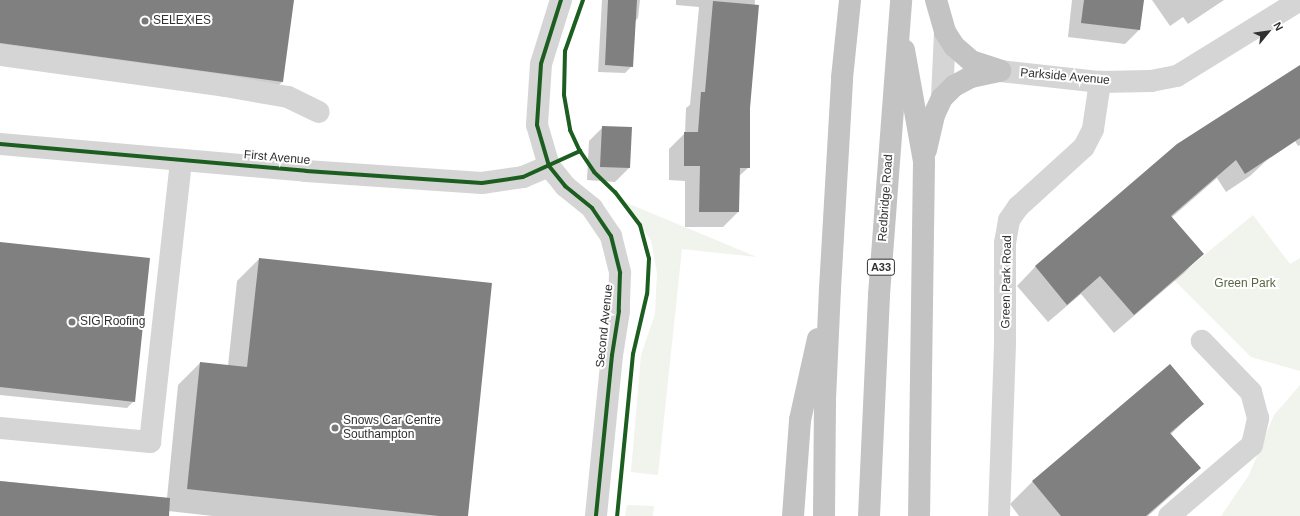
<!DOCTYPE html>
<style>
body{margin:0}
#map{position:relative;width:1300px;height:516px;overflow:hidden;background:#fff;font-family:Arial,sans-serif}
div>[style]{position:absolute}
.green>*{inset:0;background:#f1f3ed}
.shadow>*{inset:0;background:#0003}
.building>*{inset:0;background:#808080}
.minor>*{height:22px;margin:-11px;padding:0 11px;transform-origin:11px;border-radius:11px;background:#d5d5d5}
.highway>*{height:22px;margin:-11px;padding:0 11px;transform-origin:11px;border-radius:11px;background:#c3c3c3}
.cycleway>*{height:4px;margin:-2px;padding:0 2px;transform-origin:2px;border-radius:2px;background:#1b5e20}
.dots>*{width:11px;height:11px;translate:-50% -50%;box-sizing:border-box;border:2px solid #fff;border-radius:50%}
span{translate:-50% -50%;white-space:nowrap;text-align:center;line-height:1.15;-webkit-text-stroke:4px #fff;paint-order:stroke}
.shield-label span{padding:1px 3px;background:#fff;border:1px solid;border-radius:3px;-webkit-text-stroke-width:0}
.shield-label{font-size:11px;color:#313131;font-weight:700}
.poi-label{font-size:12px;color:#313131}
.left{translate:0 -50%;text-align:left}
.street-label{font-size:12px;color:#313131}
.park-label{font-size:12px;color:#576844}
.north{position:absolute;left:1248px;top:12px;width:40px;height:40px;-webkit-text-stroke:3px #fff;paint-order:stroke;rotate:61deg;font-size:11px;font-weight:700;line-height:16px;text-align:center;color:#313131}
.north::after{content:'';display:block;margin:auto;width:14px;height:18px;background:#313131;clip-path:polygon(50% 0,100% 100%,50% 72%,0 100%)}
</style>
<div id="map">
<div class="green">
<i style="clip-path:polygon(622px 201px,757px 257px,682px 249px,658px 475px,631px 472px,641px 355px,655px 314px,657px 273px,651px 240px)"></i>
<i style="clip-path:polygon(1253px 215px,1290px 264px,1300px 258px,1300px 371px,1251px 357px,1174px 280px)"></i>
<i style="clip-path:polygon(1300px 385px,1300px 516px,1221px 516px,1249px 475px,1274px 415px)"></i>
<i style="clip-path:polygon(627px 505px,654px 506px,653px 516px,625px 516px)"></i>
</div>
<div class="shadow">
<i style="clip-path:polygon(0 0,293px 0,282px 82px,263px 101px,0 64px)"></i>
<i style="clip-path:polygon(602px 0,640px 0,638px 18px,635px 21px,632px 66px,625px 73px,598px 72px)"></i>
<i style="clip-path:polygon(676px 0,755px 0,749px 108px,749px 167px,738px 177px,738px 212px,723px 227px,685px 227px,685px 181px,669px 180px,669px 149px,685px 133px,686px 108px,690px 105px,699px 7px,676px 5px)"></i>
<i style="clip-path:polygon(1072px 0,1143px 0,1139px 30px,1125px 44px,1068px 37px)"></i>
<i style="clip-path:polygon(1152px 0,1224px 0,1188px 24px,1183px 17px,1170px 26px)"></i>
<i style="clip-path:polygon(1300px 66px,1300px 145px,1298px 146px,1295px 141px,1266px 161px,1250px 176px,1226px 192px,1217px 178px,1171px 218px,1202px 254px,1184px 273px,1114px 333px,1081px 294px,1048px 322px,1017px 286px,1035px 267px,1178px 145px)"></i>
<i style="clip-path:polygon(603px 127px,629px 168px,615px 182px,587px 180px,589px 141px)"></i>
<i style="clip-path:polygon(0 243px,134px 401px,127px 408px,0 395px)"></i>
<i style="clip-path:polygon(259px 259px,467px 516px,213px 516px,168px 511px,168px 516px,0 516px,0 481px,167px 498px,178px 385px,200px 363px,228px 366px,237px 281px)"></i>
<i style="clip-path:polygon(1170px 365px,1202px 404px,1170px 435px,1199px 468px,1176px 491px,1148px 516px,1019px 516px,1010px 504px,1032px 482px)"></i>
</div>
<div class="building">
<i style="clip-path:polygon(0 0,294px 0,283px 82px,0 43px)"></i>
<i style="clip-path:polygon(608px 0,637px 0,633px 67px,605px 65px)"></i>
<i style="clip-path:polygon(1084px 0,1144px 0,1140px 30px,1081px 23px)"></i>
<i style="clip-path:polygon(713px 1px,759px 5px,750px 108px,750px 168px,740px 168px,739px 212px,699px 212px,700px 166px,684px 166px,684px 132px,698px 132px,701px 92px,705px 92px)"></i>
<i style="clip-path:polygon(1300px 65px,1300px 138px,1245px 174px,1236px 160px,1171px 216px,1204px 254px,1134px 315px,1100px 276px,1067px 305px,1035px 266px,1177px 144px)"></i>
<i style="clip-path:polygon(602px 126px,632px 127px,630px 168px,600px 167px)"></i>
<i style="clip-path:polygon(0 242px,150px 258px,135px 402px,0 387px)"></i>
<i style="clip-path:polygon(259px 258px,492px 283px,468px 516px,439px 516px,187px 489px,200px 362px,247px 367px)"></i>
<i style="clip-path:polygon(1170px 364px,1204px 404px,1170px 433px,1201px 468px,1146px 516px,1061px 516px,1032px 481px)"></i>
<i style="clip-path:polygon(0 481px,170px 498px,169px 516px,0 516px)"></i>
</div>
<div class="minor">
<i style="left:561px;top:0;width:67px;rotate:107.4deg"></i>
<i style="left:541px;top:64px;width:61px;rotate:93.8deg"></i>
<i style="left:537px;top:125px;width:43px;rotate:73.7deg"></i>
<i style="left:549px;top:166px;width:26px;rotate:51deg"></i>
<i style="left:565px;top:186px;width:35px;rotate:39deg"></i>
<i style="left:592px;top:208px;width:34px;rotate:56deg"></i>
<i style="left:611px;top:236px;width:38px;rotate:76deg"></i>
<i style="left:620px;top:273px;width:38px;rotate:92deg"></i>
<i style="left:619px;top:311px;width:45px;rotate:99deg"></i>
<i style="left:612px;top:355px;width:162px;rotate:95.7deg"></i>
<i style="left:0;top:55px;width:227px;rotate:7.8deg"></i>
<i style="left:225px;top:86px;width:64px;rotate:9.9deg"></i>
<i style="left:288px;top:97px;width:34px;rotate:26deg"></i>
<i style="left:1000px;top:71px;width:101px;rotate:6.3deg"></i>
<i style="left:1100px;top:82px;width:51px;rotate:-1.1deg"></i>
<i style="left:1151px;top:81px;width:26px;rotate:-11deg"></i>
<i style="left:1177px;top:76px;width:145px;rotate:-31.7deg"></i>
<i style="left:942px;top:98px;width:66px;rotate:-87.4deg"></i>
<i style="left:0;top:144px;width:307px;rotate:5deg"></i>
<i style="left:306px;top:171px;width:176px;rotate:3.9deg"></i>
<i style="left:482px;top:183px;width:41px;rotate:-8.3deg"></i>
<i style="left:523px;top:177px;width:28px;rotate:-23deg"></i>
<i style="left:0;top:428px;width:151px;rotate:5.3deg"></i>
<i style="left:150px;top:442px;width:284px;rotate:-83.7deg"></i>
<i style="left:999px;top:516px;width:175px;rotate:-88deg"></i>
<i style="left:1005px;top:341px;width:98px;rotate:-90deg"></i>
<i style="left:1005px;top:243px;width:23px;rotate:-80deg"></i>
<i style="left:1009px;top:220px;width:16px;rotate:-55deg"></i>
<i style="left:1018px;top:207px;width:89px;rotate:-42.3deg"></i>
<i style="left:1084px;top:147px;width:20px;rotate:-63deg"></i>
<i style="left:1093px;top:129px;width:48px;rotate:-81.5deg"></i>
<i style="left:1169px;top:516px;width:109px;rotate:-40.5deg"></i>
<i style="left:1252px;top:445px;width:28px;rotate:-77deg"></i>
<i style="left:1258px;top:418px;width:27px;rotate:-105deg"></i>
<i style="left:1251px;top:392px;width:71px;rotate:-133.9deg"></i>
</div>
<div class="highway">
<i style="left:936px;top:0;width:33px;rotate:74deg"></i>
<i style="left:945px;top:32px;width:17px;rotate:57deg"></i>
<i style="left:954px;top:46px;width:23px;rotate:41deg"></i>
<i style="left:971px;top:61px;width:29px;rotate:18deg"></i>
<i style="left:904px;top:50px;width:113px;rotate:79.8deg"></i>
<i style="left:924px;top:161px;width:355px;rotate:90.8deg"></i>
<i style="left:926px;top:150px;width:36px;rotate:-77deg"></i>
<i style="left:934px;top:115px;width:19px;rotate:-65deg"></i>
<i style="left:942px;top:98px;width:17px;rotate:-45deg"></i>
<i style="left:954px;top:86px;width:19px;rotate:-28deg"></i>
<i style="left:971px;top:77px;width:30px;rotate:-12deg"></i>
<i style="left:793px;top:516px;width:96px;rotate:-85.8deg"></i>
<i style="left:800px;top:420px;width:83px;rotate:-77.5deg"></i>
<i style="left:824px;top:516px;width:117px;rotate:-89.5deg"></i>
<i style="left:825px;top:399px;width:110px;rotate:-87.4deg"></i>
<i style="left:830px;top:289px;width:211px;rotate:-86.7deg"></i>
<i style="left:842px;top:78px;width:78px;rotate:-84.1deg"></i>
<i style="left:869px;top:516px;width:221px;rotate:-87.4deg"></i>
<i style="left:879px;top:295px;width:296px;rotate:-85.7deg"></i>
</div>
<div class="cycleway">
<i style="left:561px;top:0;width:67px;rotate:107.4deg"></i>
<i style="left:541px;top:64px;width:61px;rotate:93.8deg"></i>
<i style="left:537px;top:125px;width:43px;rotate:73.7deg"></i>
<i style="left:549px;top:166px;width:26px;rotate:51deg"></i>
<i style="left:565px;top:186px;width:35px;rotate:39deg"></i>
<i style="left:592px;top:208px;width:34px;rotate:56deg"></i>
<i style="left:611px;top:236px;width:38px;rotate:76deg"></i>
<i style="left:620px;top:273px;width:38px;rotate:92deg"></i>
<i style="left:619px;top:311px;width:45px;rotate:99deg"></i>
<i style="left:612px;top:355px;width:162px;rotate:95.7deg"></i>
<i style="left:583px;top:0;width:54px;rotate:109.4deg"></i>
<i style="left:565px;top:51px;width:44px;rotate:91.3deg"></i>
<i style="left:564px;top:95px;width:36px;rotate:80deg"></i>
<i style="left:570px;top:130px;width:23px;rotate:65deg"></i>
<i style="left:580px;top:151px;width:25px;rotate:56deg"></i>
<i style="left:594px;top:172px;width:29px;rotate:44deg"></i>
<i style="left:615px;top:192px;width:41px;rotate:52.9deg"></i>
<i style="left:640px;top:225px;width:35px;rotate:75deg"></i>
<i style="left:649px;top:259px;width:35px;rotate:93deg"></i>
<i style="left:647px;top:294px;width:62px;rotate:103.1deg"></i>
<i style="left:633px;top:354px;width:163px;rotate:95.6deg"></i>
<i style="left:0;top:144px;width:307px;rotate:5deg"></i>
<i style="left:306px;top:171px;width:176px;rotate:3.9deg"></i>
<i style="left:482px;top:183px;width:41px;rotate:-8.3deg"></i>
<i style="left:523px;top:177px;width:63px;rotate:-24.5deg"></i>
</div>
<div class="dots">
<i style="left:145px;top:21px;background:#797979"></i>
<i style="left:72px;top:322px;background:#797979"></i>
<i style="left:335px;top:428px;background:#797979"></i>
</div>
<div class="shield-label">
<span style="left:881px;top:267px">A33</span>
</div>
<div class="poi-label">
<span class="left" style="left:153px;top:21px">SELEX ES</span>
<span class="left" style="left:80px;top:322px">SIG Roofing</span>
<span class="left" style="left:343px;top:428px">Snows Car Centre<br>Southampton</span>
</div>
<div class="street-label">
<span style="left:1065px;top:77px;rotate:5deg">Parkside Avenue</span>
<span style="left:277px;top:158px;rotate:5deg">First Avenue</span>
<span style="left:886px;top:198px;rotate:-86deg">Redbridge Road</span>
<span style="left:1007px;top:282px;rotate:-89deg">Green Park Road</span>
<span style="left:605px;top:326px;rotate:-84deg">Second Avenue</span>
</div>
<div class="park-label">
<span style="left:1245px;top:284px">Green Park</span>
</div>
<div class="north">N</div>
</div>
